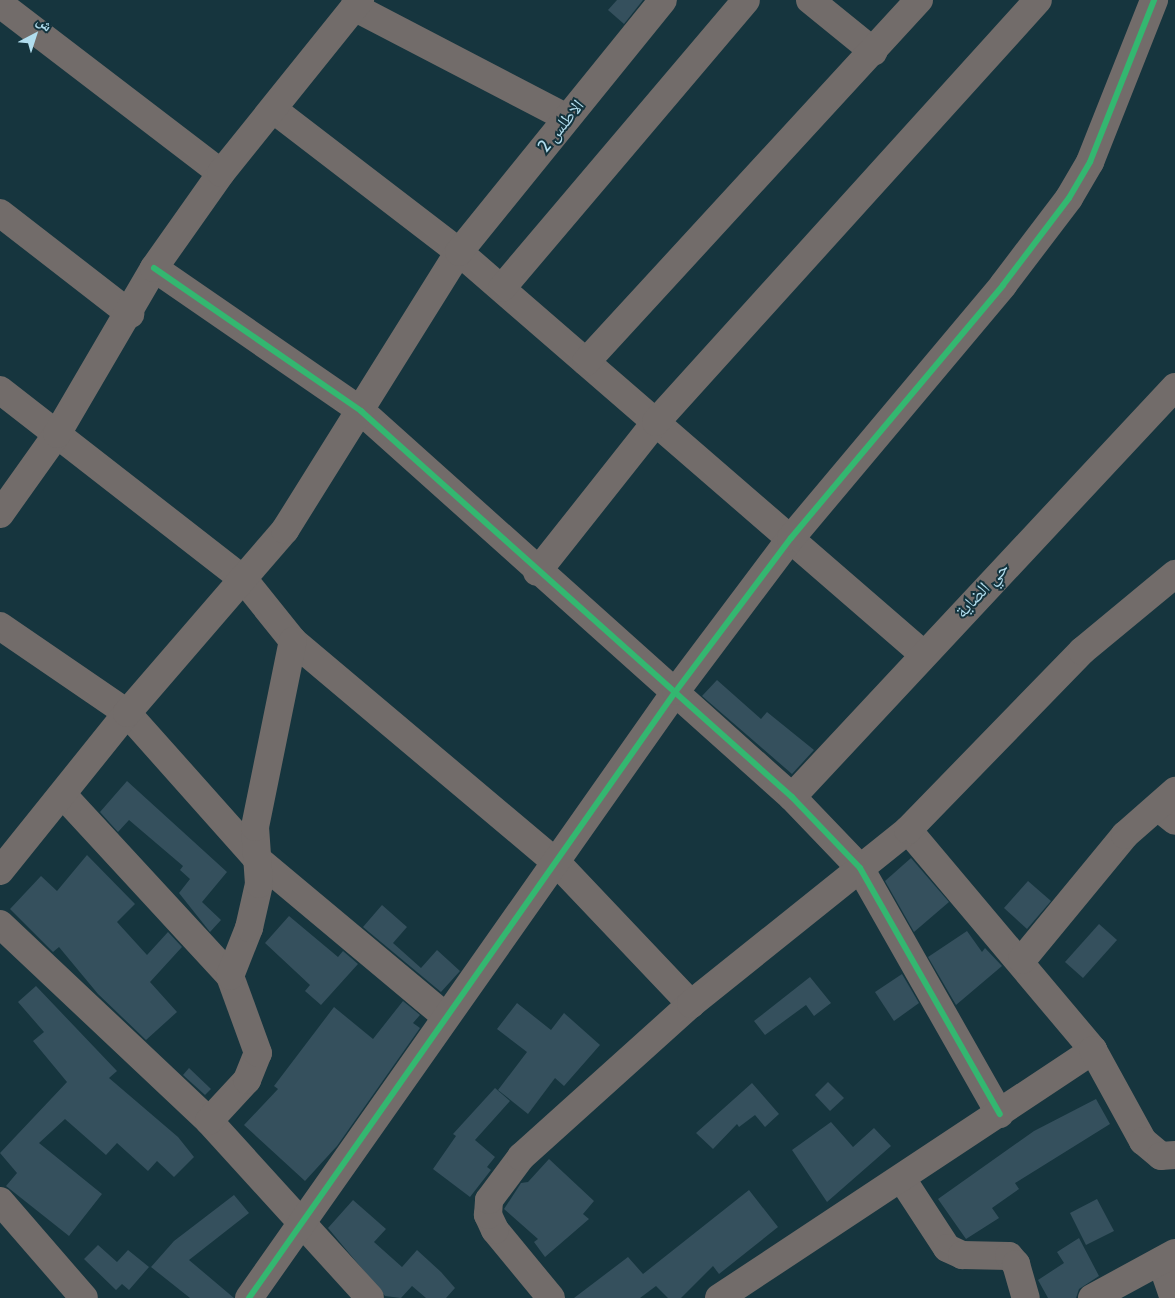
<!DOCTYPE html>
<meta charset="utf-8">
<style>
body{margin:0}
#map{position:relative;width:1175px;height:1298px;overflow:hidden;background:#16353e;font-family:Cabin,"Noto Naskh Arabic",sans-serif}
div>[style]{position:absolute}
.building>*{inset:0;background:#35505d}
.minor>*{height:28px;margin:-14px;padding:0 14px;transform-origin:14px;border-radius:14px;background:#726c6a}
.cycleway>*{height:6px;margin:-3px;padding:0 3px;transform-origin:3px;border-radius:3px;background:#33b770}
span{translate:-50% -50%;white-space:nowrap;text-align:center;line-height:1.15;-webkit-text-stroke:4px #14333d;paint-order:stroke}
.street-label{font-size:18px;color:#b1ddee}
.north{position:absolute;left:10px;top:10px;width:50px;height:50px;-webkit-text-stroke:4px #14333d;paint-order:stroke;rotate:40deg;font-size:14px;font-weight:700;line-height:20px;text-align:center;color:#b1ddee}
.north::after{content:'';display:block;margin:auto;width:18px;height:22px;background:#b1ddee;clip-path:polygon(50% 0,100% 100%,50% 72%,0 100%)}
</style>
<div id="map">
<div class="building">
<i style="clip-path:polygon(617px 0,643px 0,624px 24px,608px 10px)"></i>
<i style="clip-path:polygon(717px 680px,761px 719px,767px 712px,814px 750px,792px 774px,702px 696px)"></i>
<i style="clip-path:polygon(127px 781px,227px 872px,202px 902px,221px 920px,210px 932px,179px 893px,190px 879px,180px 870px,183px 866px,129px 820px,118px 832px,100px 812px)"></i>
<i style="clip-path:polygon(87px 855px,135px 904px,117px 922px,147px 955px,168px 932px,182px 947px,150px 982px,177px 1012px,146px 1040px,98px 994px,59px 947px,53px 952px,10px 909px,41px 876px,57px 891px)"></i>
<i style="clip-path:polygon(911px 858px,949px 902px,914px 932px,885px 881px)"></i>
<i style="clip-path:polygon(1028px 881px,1051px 901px,1027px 929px,1004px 908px)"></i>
<i style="clip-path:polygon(382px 905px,407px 927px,393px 943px,421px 968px,437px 950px,460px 971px,441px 992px,363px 927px)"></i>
<i style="clip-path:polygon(289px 916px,338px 957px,343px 951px,358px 964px,321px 1005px,305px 991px,310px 985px,265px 943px)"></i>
<i style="clip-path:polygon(1099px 924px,1117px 940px,1083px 978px,1065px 962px)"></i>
<i style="clip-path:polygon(967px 931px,982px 952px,985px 948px,1002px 966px,956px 1005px,928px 957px)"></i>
<i style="clip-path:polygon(902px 974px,919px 1003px,894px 1021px,875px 992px)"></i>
<i style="clip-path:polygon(810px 977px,831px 1003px,814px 1016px,806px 1005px,765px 1035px,754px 1021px)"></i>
<i style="clip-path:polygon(36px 986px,117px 1071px,109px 1078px,178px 1137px,194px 1157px,174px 1177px,157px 1161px,148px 1171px,117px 1143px,106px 1155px,65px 1119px,39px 1143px,102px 1194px,69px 1236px,6px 1186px,17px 1173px,0 1153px,67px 1082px,33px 1041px,44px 1032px,18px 1002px)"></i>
<i style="clip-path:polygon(403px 1001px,420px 1015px,413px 1023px,420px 1028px,337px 1146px,305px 1181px,244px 1125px,278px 1089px,274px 1086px,334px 1007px,373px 1039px)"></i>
<i style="clip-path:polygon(517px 1003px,551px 1030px,564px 1013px,600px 1045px,564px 1086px,555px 1078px,528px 1114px,498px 1090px,527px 1052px,497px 1029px)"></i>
<i style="clip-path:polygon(189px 1068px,211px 1089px,205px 1095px,183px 1075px)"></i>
<i style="clip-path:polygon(828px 1082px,844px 1098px,830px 1111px,815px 1095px)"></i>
<i style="clip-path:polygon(752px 1083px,779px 1114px,765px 1127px,755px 1115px,739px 1127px,737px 1124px,713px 1149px,696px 1133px)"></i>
<i style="clip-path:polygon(495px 1088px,510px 1101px,475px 1140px,495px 1157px,487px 1167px,491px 1170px,470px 1197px,433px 1169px,456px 1136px,453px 1134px)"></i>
<i style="clip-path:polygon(1096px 1099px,1110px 1124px,1015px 1183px,1019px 1189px,992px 1208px,999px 1218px,966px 1239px,938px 1199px,1034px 1131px)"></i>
<i style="clip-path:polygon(831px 1122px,853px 1147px,874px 1128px,891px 1146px,827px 1202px,792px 1150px)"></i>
<i style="clip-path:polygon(549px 1159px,594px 1201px,583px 1214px,589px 1219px,545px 1257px,534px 1242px,538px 1239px,504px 1209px,521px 1183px,528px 1182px)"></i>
<i style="clip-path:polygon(749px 1190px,778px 1227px,719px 1274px,713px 1266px,681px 1298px,668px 1298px,656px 1286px,640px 1298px,574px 1298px,628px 1257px,643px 1274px)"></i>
<i style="clip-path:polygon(234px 1195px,249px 1213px,189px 1260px,234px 1298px,190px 1298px,151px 1267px,174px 1241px)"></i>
<i style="clip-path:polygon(1097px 1199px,1114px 1231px,1086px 1245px,1070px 1213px)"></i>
<i style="clip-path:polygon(353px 1200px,386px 1229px,374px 1242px,402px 1267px,417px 1250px,441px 1272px,455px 1288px,446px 1298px,426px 1298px,412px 1286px,401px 1298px,385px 1296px,328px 1228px)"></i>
<i style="clip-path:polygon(1079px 1238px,1099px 1276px,1079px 1289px,1076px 1298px,1048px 1298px,1038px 1280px,1064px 1263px,1057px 1252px)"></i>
<i style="clip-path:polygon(98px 1245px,117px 1262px,128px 1250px,149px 1267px,129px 1290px,122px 1284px,116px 1290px,84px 1259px)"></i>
</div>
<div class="minor">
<i style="left:810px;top:0;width:82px;rotate:39.1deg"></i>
<i style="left:0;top:4px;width:278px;rotate:37.4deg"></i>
<i style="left:354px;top:7px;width:240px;rotate:27.5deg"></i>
<i style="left:274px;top:110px;width:233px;rotate:37.5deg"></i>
<i style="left:459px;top:252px;width:613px;rotate:40.9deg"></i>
<i style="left:0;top:213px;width:165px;rotate:37.8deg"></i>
<i style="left:154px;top:268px;width:252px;rotate:34.6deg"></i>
<i style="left:361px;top:411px;width:579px;rotate:41.85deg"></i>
<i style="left:792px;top:797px;width:98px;rotate:46.2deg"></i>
<i style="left:860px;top:868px;width:283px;rotate:60.4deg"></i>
<i style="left:502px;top:288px;width:377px;rotate:-49.7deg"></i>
<i style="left:586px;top:362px;width:492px;rotate:-47.4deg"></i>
<i style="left:0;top:390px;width:311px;rotate:37.9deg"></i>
<i style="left:245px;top:581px;width:77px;rotate:51.3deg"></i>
<i style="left:293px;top:641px;width:345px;rotate:40.1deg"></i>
<i style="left:557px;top:863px;width:195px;rotate:46.5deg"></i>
<i style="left:0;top:514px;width:98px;rotate:-54.5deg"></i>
<i style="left:57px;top:434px;width:192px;rotate:-59.7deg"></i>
<i style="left:154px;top:268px;width:116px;rotate:-54.8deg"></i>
<i style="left:221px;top:173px;width:222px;rotate:-51.2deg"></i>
<i style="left:537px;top:572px;width:191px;rotate:-51.6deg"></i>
<i style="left:656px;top:422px;width:569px;rotate:-47.85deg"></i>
<i style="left:0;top:626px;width:154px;rotate:34.4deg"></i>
<i style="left:127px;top:713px;width:194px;rotate:48.3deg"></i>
<i style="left:256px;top:858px;width:246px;rotate:39.9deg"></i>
<i style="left:63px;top:795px;width:246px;rotate:47.3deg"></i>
<i style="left:792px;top:797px;width:561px;rotate:-46.95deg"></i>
<i style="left:1158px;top:807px;width:22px;rotate:39deg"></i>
<i style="left:908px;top:830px;width:287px;rotate:49.9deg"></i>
<i style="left:0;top:871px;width:203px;rotate:-51.2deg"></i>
<i style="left:127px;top:713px;width:242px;rotate:-49.2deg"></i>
<i style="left:285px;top:530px;width:328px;rotate:-58deg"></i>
<i style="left:459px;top:252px;width:324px;rotate:-51deg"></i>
<i style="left:0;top:924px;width:287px;rotate:43.3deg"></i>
<i style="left:209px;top:1121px;width:239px;rotate:47.7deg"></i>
<i style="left:1022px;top:960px;width:162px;rotate:-50.5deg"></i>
<i style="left:1125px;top:835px;width:67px;rotate:-41.3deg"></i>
<i style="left:209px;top:1121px;width:56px;rotate:-47.2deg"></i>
<i style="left:247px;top:1080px;width:29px;rotate:-68deg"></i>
<i style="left:258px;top:1053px;width:82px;rotate:-110deg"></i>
<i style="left:230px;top:976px;width:52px;rotate:-68.4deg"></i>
<i style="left:249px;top:928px;width:45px;rotate:-77.2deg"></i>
<i style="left:259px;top:884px;width:57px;rotate:-94deg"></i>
<i style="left:255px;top:827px;width:190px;rotate:-78.5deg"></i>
<i style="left:902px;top:1179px;width:82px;rotate:56.9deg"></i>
<i style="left:947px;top:1248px;width:17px;rotate:25deg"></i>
<i style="left:962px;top:1255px;width:47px;rotate:1.2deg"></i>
<i style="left:1009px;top:1256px;width:11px;rotate:49deg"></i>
<i style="left:1016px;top:1264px;width:35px;rotate:74deg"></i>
<i style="left:0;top:1201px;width:128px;rotate:49.1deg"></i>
<i style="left:1161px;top:1261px;width:39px;rotate:71deg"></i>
<i style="left:249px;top:1298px;width:742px;rotate:-54.88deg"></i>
<i style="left:676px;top:691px;width:191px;rotate:-53.1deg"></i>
<i style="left:791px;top:538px;width:330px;rotate:-50deg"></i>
<i style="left:1003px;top:285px;width:109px;rotate:-52.8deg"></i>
<i style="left:1069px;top:198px;width:42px;rotate:-59.7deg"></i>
<i style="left:1090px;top:162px;width:174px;rotate:-68.4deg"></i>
<i style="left:551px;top:1298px;width:88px;rotate:-129.5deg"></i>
<i style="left:495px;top:1230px;width:17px;rotate:-115deg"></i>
<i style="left:488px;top:1215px;width:15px;rotate:-86deg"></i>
<i style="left:489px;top:1200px;width:54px;rotate:-53.3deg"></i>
<i style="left:521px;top:1157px;width:229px;rotate:-42deg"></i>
<i style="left:691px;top:1004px;width:278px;rotate:-38.7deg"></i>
<i style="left:908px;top:830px;width:250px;rotate:-45.8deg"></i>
<i style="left:1082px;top:651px;width:121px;rotate:-39.6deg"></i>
<i style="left:719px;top:1298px;width:449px;rotate:-33.5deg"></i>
<i style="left:1093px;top:1050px;width:104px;rotate:61.2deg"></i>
<i style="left:1143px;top:1141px;width:23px;rotate:40deg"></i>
<i style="left:1161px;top:1156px;width:14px;rotate:-4deg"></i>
<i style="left:1092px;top:1298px;width:94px;rotate:-28.5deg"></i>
</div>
<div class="cycleway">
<i style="left:154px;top:268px;width:252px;rotate:34.6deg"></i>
<i style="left:361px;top:411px;width:579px;rotate:41.85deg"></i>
<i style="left:792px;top:797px;width:98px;rotate:46.2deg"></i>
<i style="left:860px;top:868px;width:283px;rotate:60.4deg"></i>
<i style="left:249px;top:1298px;width:742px;rotate:-54.88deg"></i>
<i style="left:676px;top:691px;width:191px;rotate:-53.1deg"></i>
<i style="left:791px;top:538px;width:330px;rotate:-50deg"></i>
<i style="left:1003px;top:285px;width:109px;rotate:-52.8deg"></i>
<i style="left:1069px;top:198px;width:42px;rotate:-59.7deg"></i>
<i style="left:1090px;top:162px;width:174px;rotate:-68.4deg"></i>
</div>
<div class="street-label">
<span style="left:561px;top:126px;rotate:-51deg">الاطلس 2</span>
<span style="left:982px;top:590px;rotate:-47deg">حي الضاية</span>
</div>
<div class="north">ش</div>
</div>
